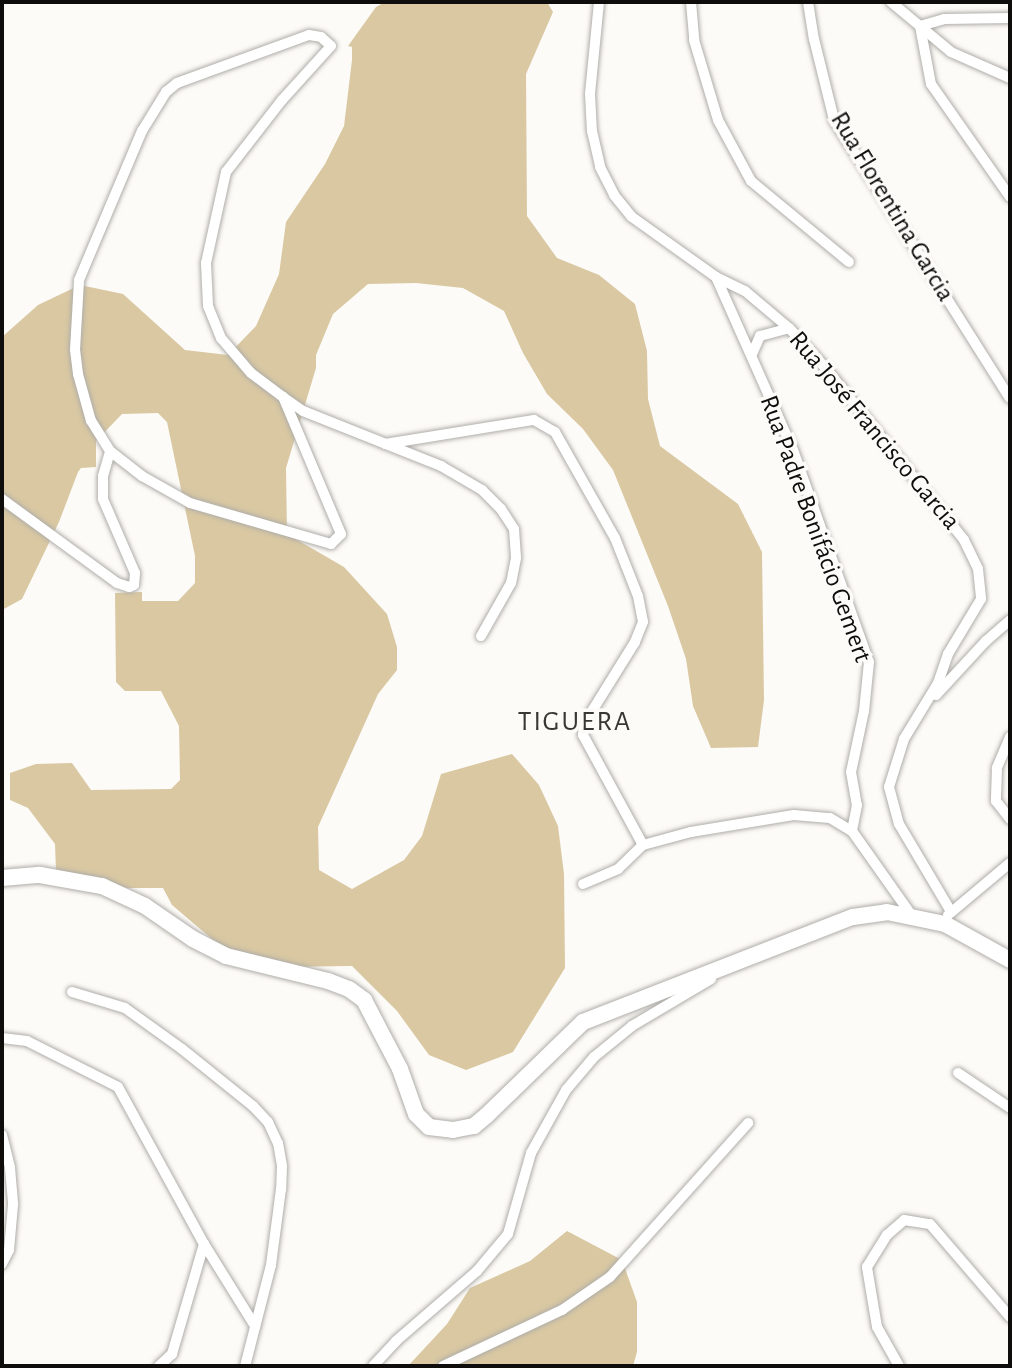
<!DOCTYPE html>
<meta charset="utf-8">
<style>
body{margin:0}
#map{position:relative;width:1012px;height:1368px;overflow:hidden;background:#fdfbf7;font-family:"Alegreya Sans",sans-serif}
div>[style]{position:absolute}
.forest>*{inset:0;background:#d9c8a2}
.roads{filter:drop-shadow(0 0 2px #afada9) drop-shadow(0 0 2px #afada9)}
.street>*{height:10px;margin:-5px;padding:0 5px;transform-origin:5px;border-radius:5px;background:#fff}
.secondary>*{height:16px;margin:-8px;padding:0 8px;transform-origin:8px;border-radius:8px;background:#fff}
span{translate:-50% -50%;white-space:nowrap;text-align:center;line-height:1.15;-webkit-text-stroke:7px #fdfbf7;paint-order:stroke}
.street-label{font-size:26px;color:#0e0d0c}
.neighbourhood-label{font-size:28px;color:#383733;letter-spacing:2px}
.frame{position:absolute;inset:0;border:4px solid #0e0d0c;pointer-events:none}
</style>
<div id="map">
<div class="forest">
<i style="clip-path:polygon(385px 2px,547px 2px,553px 12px,526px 74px,527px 216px,557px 258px,599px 275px,635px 304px,647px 351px,648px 399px,660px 446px,738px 504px,762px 552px,764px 700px,758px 747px,711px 748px,693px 706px,686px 659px,668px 606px,613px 470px,583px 429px,547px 394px,523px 353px,504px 311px,463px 288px,416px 283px,368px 284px,333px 314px,316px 355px,316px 368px,286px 468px,287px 534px,344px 567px,387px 614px,397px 647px,397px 670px,378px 694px,318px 827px,319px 870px,352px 889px,404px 860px,422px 836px,441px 774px,512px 754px,539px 785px,558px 826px,564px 874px,565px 968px,513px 1052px,466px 1070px,429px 1055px,397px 1011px,352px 966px,280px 967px,244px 958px,219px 945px,172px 905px,163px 888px,127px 888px,56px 871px,55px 844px,28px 808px,10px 800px,10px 773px,36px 764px,72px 763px,91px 790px,171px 789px,180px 780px,179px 726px,161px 691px,125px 691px,116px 682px,115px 593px,142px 592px,142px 601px,178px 601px,195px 583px,195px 556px,167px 422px,158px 413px,122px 414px,96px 441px,96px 467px,81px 468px,78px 472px,59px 522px,22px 599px,2px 610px,2px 337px,38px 305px,80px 285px,123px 294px,185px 350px,228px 355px,256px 326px,279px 274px,286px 222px,325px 164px,344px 126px,352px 60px,352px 47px,348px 46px,376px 7px)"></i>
<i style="clip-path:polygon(567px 1231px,622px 1260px,637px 1302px,637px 1352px,633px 1366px,408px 1366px,447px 1324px,470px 1288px,530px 1261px)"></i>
</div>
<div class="roads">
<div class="street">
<i style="left:599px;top:2px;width:92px;rotate:95.6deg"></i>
<i style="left:590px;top:94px;width:37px;rotate:87deg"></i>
<i style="left:592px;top:131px;width:37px;rotate:77deg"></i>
<i style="left:600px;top:167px;width:31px;rotate:63deg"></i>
<i style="left:614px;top:195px;width:28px;rotate:51deg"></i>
<i style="left:632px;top:217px;width:103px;rotate:35.5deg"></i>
<i style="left:716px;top:277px;width:32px;rotate:26deg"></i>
<i style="left:745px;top:291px;width:57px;rotate:40.1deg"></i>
<i style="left:789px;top:328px;width:50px;rotate:47.4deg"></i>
<i style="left:823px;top:365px;width:225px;rotate:51.1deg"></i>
<i style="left:964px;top:540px;width:32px;rotate:64deg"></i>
<i style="left:978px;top:569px;width:30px;rotate:84deg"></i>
<i style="left:981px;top:599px;width:64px;rotate:121deg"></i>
<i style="left:948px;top:654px;width:31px;rotate:109deg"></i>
<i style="left:938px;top:683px;width:66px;rotate:121.3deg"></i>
<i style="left:904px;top:739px;width:50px;rotate:107.4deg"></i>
<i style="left:889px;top:787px;width:38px;rotate:75deg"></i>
<i style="left:899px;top:824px;width:100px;rotate:59.3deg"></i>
<i style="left:691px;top:2px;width:38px;rotate:85deg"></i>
<i style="left:694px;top:40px;width:84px;rotate:73.3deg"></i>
<i style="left:718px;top:120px;width:69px;rotate:61.6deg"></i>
<i style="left:751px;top:181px;width:127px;rotate:39.6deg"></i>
<i style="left:808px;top:2px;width:37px;rotate:81deg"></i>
<i style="left:814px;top:39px;width:83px;rotate:76.1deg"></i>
<i style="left:834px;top:120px;width:329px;rotate:57.7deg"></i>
<i style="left:891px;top:2px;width:78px;rotate:39.8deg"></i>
<i style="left:951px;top:52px;width:64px;rotate:23.8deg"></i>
<i style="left:920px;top:26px;width:59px;rotate:79.3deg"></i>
<i style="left:931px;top:84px;width:138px;rotate:55deg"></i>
<i style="left:920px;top:26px;width:25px;rotate:-16deg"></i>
<i style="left:944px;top:19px;width:66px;rotate:-0.9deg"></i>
<i style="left:716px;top:277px;width:189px;rotate:66deg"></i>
<i style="left:793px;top:450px;width:225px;rotate:70.3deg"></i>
<i style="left:869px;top:662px;width:49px;rotate:95.8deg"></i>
<i style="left:864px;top:711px;width:62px;rotate:102deg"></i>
<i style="left:851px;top:772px;width:34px;rotate:80deg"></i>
<i style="left:857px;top:805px;width:26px;rotate:101deg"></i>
<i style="left:752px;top:354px;width:20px;rotate:-66deg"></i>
<i style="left:760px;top:336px;width:30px;rotate:-15deg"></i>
<i style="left:385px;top:444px;width:151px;rotate:-9.2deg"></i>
<i style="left:534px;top:420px;width:24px;rotate:30deg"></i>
<i style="left:555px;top:432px;width:122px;rotate:60.5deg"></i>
<i style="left:615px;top:538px;width:62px;rotate:68.4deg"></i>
<i style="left:638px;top:596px;width:26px;rotate:79deg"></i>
<i style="left:643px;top:622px;width:22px;rotate:112deg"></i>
<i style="left:635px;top:642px;width:97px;rotate:121.9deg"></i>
<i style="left:584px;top:724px;width:11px;rotate:95deg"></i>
<i style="left:583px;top:735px;width:125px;rotate:61.4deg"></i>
<i style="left:110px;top:451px;width:36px;rotate:-122deg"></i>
<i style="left:91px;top:421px;width:49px;rotate:-105.5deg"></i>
<i style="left:78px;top:374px;width:24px;rotate:-97deg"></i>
<i style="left:75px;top:350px;width:70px;rotate:-86.7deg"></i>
<i style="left:79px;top:280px;width:162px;rotate:-67.1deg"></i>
<i style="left:142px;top:131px;width:46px;rotate:-58.4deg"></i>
<i style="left:166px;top:92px;width:14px;rotate:-39deg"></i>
<i style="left:177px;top:83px;width:140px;rotate:-20deg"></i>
<i style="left:309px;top:35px;width:12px;rotate:9deg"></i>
<i style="left:321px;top:37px;width:13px;rotate:42deg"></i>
<i style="left:331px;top:46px;width:73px;rotate:132.2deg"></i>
<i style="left:282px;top:100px;width:91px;rotate:127.9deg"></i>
<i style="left:226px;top:172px;width:93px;rotate:102.4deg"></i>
<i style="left:206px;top:263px;width:43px;rotate:87.3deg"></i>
<i style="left:208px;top:306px;width:35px;rotate:68deg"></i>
<i style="left:221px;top:338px;width:46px;rotate:49.4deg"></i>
<i style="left:251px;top:373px;width:40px;rotate:37deg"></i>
<i style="left:283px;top:397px;width:24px;rotate:35deg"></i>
<i style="left:303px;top:411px;width:149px;rotate:21.7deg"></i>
<i style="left:441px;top:466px;width:48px;rotate:30.3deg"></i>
<i style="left:482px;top:490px;width:27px;rotate:45deg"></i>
<i style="left:501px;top:509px;width:24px;rotate:57deg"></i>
<i style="left:514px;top:529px;width:29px;rotate:86deg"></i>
<i style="left:516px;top:558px;width:25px;rotate:101deg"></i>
<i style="left:511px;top:583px;width:61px;rotate:119.5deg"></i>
<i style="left:2px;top:499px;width:142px;rotate:36.1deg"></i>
<i style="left:117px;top:583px;width:13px;rotate:18deg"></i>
<i style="left:129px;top:587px;width:5px;rotate:-22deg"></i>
<i style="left:134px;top:585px;width:12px;rotate:-85deg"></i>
<i style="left:135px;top:573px;width:81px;rotate:-113.4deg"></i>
<i style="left:103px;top:499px;width:23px;rotate:-90deg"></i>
<i style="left:103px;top:476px;width:26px;rotate:-74deg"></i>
<i style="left:110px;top:451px;width:41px;rotate:38deg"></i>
<i style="left:142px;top:476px;width:55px;rotate:29.4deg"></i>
<i style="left:190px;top:503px;width:147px;rotate:16.2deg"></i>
<i style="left:331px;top:544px;width:14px;rotate:-45deg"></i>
<i style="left:341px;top:534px;width:149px;rotate:-112.9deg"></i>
<i style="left:936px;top:695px;width:74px;rotate:-47.2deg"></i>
<i style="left:986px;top:641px;width:32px;rotate:-41deg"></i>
<i style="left:1010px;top:737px;width:34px;rotate:113deg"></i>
<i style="left:997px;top:768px;width:33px;rotate:92deg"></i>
<i style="left:996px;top:801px;width:23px;rotate:52deg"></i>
<i style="left:583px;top:884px;width:38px;rotate:-23deg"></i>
<i style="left:618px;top:869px;width:35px;rotate:-44deg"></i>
<i style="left:643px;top:845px;width:50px;rotate:-15.2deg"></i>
<i style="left:691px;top:832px;width:104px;rotate:-9.4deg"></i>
<i style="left:794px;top:815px;width:36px;rotate:5deg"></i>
<i style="left:830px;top:818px;width:26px;rotate:31deg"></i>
<i style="left:852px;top:831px;width:104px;rotate:54.8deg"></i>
<i style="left:948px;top:915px;width:81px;rotate:-40deg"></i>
<i style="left:72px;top:992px;width:55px;rotate:16.8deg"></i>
<i style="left:125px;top:1008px;width:70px;rotate:35.7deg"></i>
<i style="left:182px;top:1049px;width:91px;rotate:38.8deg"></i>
<i style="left:253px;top:1106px;width:22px;rotate:47deg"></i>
<i style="left:268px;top:1122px;width:23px;rotate:65deg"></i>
<i style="left:278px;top:1143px;width:23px;rotate:80deg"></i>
<i style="left:282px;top:1166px;width:23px;rotate:92deg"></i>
<i style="left:281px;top:1189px;width:77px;rotate:97.5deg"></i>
<i style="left:271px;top:1265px;width:104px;rotate:104.4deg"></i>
<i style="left:2px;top:1038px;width:25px;rotate:7deg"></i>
<i style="left:27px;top:1041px;width:102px;rotate:26.8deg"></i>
<i style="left:118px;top:1087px;width:179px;rotate:61.3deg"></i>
<i style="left:204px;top:1244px;width:97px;rotate:58.1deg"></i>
<i style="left:958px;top:1073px;width:63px;rotate:33.9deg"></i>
<i style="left:2px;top:1135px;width:34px;rotate:76deg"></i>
<i style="left:10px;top:1168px;width:37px;rotate:85deg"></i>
<i style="left:13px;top:1205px;width:45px;rotate:95.1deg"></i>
<i style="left:9px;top:1250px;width:16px;rotate:117deg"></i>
<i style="left:159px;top:1366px;width:18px;rotate:-43deg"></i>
<i style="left:172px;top:1354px;width:115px;rotate:-73.8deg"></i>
<i style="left:373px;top:1366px;width:34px;rotate:-47deg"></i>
<i style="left:396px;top:1341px;width:107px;rotate:-40.8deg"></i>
<i style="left:477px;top:1271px;width:48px;rotate:-50deg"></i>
<i style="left:508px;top:1234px;width:84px;rotate:-74.1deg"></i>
<i style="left:531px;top:1153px;width:72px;rotate:-60.9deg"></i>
<i style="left:566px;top:1090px;width:43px;rotate:-49.7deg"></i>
<i style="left:594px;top:1057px;width:49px;rotate:-39.2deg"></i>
<i style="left:632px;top:1026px;width:92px;rotate:-30.7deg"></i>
<i style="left:443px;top:1366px;width:132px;rotate:-25.2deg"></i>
<i style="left:562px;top:1310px;width:58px;rotate:-34.5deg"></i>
<i style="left:610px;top:1277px;width:207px;rotate:-48.1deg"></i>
<i style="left:899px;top:1366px;width:45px;rotate:-119.4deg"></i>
<i style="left:877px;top:1327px;width:61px;rotate:-99.5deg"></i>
<i style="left:867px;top:1267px;width:38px;rotate:-58deg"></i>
<i style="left:887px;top:1235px;width:23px;rotate:-41deg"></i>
<i style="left:904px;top:1220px;width:26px;rotate:9deg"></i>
<i style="left:930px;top:1224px;width:123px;rotate:49.3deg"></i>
</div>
<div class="secondary">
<i style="left:2px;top:878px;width:38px;rotate:-5deg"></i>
<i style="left:40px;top:875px;width:63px;rotate:10.1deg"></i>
<i style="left:102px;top:886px;width:47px;rotate:24.9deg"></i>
<i style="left:145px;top:906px;width:58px;rotate:34.5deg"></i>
<i style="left:193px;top:939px;width:37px;rotate:27deg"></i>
<i style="left:226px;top:956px;width:105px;rotate:13.8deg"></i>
<i style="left:328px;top:981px;width:22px;rotate:21deg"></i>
<i style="left:349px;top:989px;width:19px;rotate:36deg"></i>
<i style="left:364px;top:1000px;width:78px;rotate:62.4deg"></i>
<i style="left:400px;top:1069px;width:48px;rotate:70.4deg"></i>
<i style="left:416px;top:1114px;width:18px;rotate:45deg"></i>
<i style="left:429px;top:1127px;width:24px;rotate:7deg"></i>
<i style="left:453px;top:1130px;width:21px;rotate:-11deg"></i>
<i style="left:474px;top:1126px;width:16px;rotate:-40deg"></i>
<i style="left:486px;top:1116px;width:135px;rotate:-44.1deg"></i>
<i style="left:583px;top:1022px;width:290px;rotate:-21.3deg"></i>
<i style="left:853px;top:917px;width:34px;rotate:-8deg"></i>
<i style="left:887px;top:912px;width:59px;rotate:11.7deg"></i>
<i style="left:945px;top:924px;width:74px;rotate:29deg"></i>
</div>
</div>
<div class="street-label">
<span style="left:892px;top:207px;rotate:59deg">Rua Florentina Garcia</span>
<span style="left:874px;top:431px;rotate:50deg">Rua José Francisco Garcia</span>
<span style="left:815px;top:529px;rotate:70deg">Rua Padre Bonifácio Gemert</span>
</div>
<div class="neighbourhood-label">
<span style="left:575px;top:722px">TIGUERA</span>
</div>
<div class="frame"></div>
</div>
